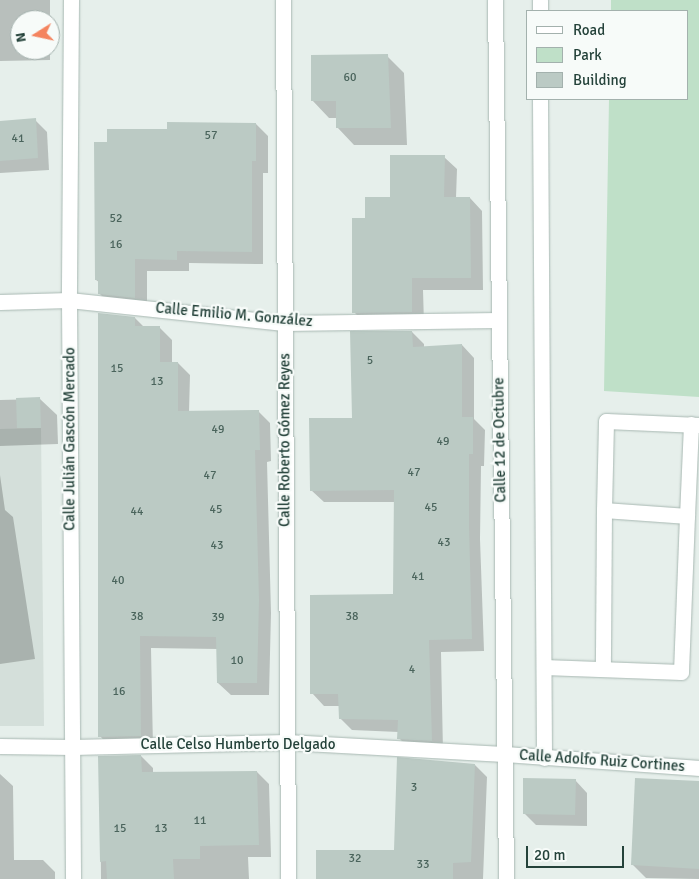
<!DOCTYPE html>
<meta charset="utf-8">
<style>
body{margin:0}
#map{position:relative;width:699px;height:879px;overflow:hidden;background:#e6efeb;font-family:Signika,sans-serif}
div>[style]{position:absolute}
.built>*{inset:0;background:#d4dfda}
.green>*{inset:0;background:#bfe0c8}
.shadow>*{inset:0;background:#0003}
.building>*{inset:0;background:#bbcac4}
.roads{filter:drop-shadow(0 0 1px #a8b8b2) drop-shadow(0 0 1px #a8b8b2)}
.service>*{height:15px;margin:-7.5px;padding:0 7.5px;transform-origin:7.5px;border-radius:7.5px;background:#fff}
.minor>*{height:15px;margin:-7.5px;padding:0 7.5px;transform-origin:7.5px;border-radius:7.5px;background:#fff}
span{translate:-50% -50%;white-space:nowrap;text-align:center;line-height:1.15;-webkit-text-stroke:4.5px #f7fbf9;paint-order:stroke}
.number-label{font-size:12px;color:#4a645c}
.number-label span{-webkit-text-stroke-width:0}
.street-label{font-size:15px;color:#24423a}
.legend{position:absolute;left:526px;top:10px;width:162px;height:90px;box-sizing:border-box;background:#f7fbf9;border:1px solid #a3b1ad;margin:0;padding:6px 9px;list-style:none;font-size:15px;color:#24423a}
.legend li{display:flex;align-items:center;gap:10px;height:25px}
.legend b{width:25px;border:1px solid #a3b1ad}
.north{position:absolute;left:10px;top:10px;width:50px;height:50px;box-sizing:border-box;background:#f7fbf9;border:1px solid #a3b1ad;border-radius:50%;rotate:260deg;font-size:14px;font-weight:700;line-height:20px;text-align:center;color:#24423a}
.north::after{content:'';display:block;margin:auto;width:18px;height:22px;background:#f4845f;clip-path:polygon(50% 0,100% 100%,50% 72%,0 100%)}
.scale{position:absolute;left:526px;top:846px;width:98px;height:22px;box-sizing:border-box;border:2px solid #24423a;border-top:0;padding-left:6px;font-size:15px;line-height:18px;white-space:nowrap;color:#24423a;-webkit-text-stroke:4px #f7fbf9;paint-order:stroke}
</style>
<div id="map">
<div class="built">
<i style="clip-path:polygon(41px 428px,44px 726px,0 726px,0 429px)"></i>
</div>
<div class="green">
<i style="clip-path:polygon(611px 0,699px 0,699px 397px,604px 391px,609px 99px,688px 99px,688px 11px,611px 11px)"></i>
</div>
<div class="shadow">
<i style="clip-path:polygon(0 0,50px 0,50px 20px,20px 20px,20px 50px,50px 50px,50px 60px,0 61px)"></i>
<i style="clip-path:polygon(387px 56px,404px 73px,407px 145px,354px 145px,337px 127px,337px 118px,329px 118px,312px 100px)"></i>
<i style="clip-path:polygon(35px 120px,47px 132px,49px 170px,0 173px,0 122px)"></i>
<i style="clip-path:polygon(256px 124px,268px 136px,268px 173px,263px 173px,263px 264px,189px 263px,189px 271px,147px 271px,147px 309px,111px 305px,99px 293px,99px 282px,96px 280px,108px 143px,168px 130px)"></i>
<i style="clip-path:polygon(444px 157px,457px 169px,456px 198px,470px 198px,482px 211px,483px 290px,423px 290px,424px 324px,366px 324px,354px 312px,367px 219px)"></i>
<i style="clip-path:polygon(135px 318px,144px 327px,160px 328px,172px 340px,172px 363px,178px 363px,190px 375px,189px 412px,258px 411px,270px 423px,271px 461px,267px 462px,271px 613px,269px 695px,231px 695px,218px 683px,218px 649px,151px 648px,153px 748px,112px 749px,100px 736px,100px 564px,98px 495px,101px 451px)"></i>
<i style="clip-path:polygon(412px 332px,424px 344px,424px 348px,462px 345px,474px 358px,474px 419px,485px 430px,484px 466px,481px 466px,480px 539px,484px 651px,441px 652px,443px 752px,411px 750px,399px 738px,399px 732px,352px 730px,340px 718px,340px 706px,324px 706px,312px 693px,394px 595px,395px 502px,324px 502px,311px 490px,354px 419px)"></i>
<i style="clip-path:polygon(40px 399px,57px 415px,58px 444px,0 446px,0 400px)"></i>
<i style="clip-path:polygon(0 475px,5px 510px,13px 517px,35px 659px,0 664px)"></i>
<i style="clip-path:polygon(141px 756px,153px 768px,153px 773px,257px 772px,269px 784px,271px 857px,248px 857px,249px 879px,101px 879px,100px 757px)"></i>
<i style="clip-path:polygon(475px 765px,487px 777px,483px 879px,317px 879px,395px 851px)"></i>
<i style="clip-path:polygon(0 774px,13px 786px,14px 860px,43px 860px,55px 872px,55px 879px,0 879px)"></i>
<i style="clip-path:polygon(575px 780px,587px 793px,587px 826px,536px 825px,524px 813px)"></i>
<i style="clip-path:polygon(699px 782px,699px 879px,646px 878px,632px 864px)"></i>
</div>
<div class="building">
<i style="clip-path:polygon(388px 54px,391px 128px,336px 128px,336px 101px,311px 101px,311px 55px)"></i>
<i style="clip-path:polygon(36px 118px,38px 158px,0 161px,0 121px)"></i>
<i style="clip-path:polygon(167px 122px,256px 123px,256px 161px,252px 161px,252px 252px,177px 251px,177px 260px,135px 259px,135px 298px,98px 294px,98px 280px,95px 280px,94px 142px,107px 142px,107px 129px,167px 129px)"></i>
<i style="clip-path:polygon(390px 155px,445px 155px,444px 197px,470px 197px,471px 278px,412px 278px,412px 312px,352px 313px,352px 218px,365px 218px,365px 197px,390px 197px)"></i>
<i style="clip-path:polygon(98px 313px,135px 317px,135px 326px,160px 326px,160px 362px,178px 362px,178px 411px,259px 410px,260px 450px,255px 450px,259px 600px,257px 683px,217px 683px,216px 637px,140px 636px,141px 736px,98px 737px)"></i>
<i style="clip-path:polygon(350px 331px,412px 331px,413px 347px,462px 344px,462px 417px,473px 417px,473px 454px,469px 454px,469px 526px,472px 639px,429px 640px,432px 741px,397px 739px,398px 720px,339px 719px,338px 694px,310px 694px,310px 595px,393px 594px,394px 490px,310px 491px,309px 418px,352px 418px)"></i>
<i style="clip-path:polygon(40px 397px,41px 428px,17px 428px,16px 398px)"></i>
<i style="clip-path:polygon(141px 755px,142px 772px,257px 771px,259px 845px,200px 846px,200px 859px,173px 859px,174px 879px,107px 879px,106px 861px,100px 862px,98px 756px)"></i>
<i style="clip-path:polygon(397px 757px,475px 764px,471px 862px,453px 863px,453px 879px,316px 879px,316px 850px,394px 850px)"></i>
<i style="clip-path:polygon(523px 778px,576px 779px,575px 815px,523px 814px)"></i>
<i style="clip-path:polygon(635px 778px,699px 781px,699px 869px,631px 865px)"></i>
</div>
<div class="roads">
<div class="service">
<i style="left:604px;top:510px;width:89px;rotate:-88.7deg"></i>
<i style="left:606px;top:421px;width:93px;rotate:2.5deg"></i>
<i style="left:687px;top:516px;width:92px;rotate:-87.5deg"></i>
<i style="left:544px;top:667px;width:137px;rotate:2.1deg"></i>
<i style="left:681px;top:672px;width:156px;rotate:-87.8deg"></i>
<i style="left:687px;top:516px;width:83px;rotate:-175.9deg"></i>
<i style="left:604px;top:510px;width:158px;rotate:90.4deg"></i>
</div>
<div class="minor">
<i style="left:71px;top:0;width:300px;rotate:90.4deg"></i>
<i style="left:69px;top:300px;width:579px;rotate:89.6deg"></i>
<i style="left:283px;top:0;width:879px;rotate:89.67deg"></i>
<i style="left:495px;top:0;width:879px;rotate:89.28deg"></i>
<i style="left:540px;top:0;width:11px;rotate:90deg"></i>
<i style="left:540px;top:99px;width:659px;rotate:89.65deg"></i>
<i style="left:0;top:302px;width:69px;rotate:-1.7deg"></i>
<i style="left:69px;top:300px;width:216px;rotate:6.1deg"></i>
<i style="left:284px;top:323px;width:214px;rotate:-0.8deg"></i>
<i style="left:0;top:746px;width:72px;rotate:0.8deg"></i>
<i style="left:72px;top:747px;width:215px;rotate:-1.3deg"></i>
<i style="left:287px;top:742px;width:218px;rotate:3.2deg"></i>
<i style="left:505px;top:754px;width:195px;rotate:4.1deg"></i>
</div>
</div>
<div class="number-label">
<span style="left:350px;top:78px">60</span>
<span style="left:211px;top:136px">57</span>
<span style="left:18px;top:139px">41</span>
<span style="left:116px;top:219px">52</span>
<span style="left:116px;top:245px">16</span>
<span style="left:370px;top:361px">5</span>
<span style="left:117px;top:369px">15</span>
<span style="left:157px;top:382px">13</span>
<span style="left:218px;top:430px">49</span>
<span style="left:443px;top:442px">49</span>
<span style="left:414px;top:473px">47</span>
<span style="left:210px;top:476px">47</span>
<span style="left:431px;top:508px">45</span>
<span style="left:216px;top:510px">45</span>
<span style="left:137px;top:512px">44</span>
<span style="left:444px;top:543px">43</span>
<span style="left:217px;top:546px">43</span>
<span style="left:418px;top:577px">41</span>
<span style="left:118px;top:581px">40</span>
<span style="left:137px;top:617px">38</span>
<span style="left:352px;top:617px">38</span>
<span style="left:218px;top:618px">39</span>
<span style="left:237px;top:661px">10</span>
<span style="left:412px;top:670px">4</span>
<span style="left:119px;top:692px">16</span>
<span style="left:414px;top:788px">3</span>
<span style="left:200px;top:821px">11</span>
<span style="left:120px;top:829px">15</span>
<span style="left:161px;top:829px">13</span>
<span style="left:355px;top:859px">32</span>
<span style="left:423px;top:865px">33</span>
</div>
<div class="street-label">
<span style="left:234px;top:315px;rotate:5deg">Calle Emilio M. González</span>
<span style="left:70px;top:439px;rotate:-90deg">Calle Julián Gascón Mercado</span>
<span style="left:285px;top:440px;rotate:-90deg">Calle Roberto Gómez Reyes</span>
<span style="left:500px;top:440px;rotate:-91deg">Calle 12 de Octubre</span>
<span style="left:238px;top:745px">Calle Celso Humberto Delgado</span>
<span style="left:602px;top:761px;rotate:4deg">Calle Adolfo Ruiz Cortines</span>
</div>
<ul class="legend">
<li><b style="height:6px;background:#fff"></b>Road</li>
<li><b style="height:14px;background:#bfe0c8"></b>Park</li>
<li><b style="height:14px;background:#bbcac4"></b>Building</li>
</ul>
<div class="north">N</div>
<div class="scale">20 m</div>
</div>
